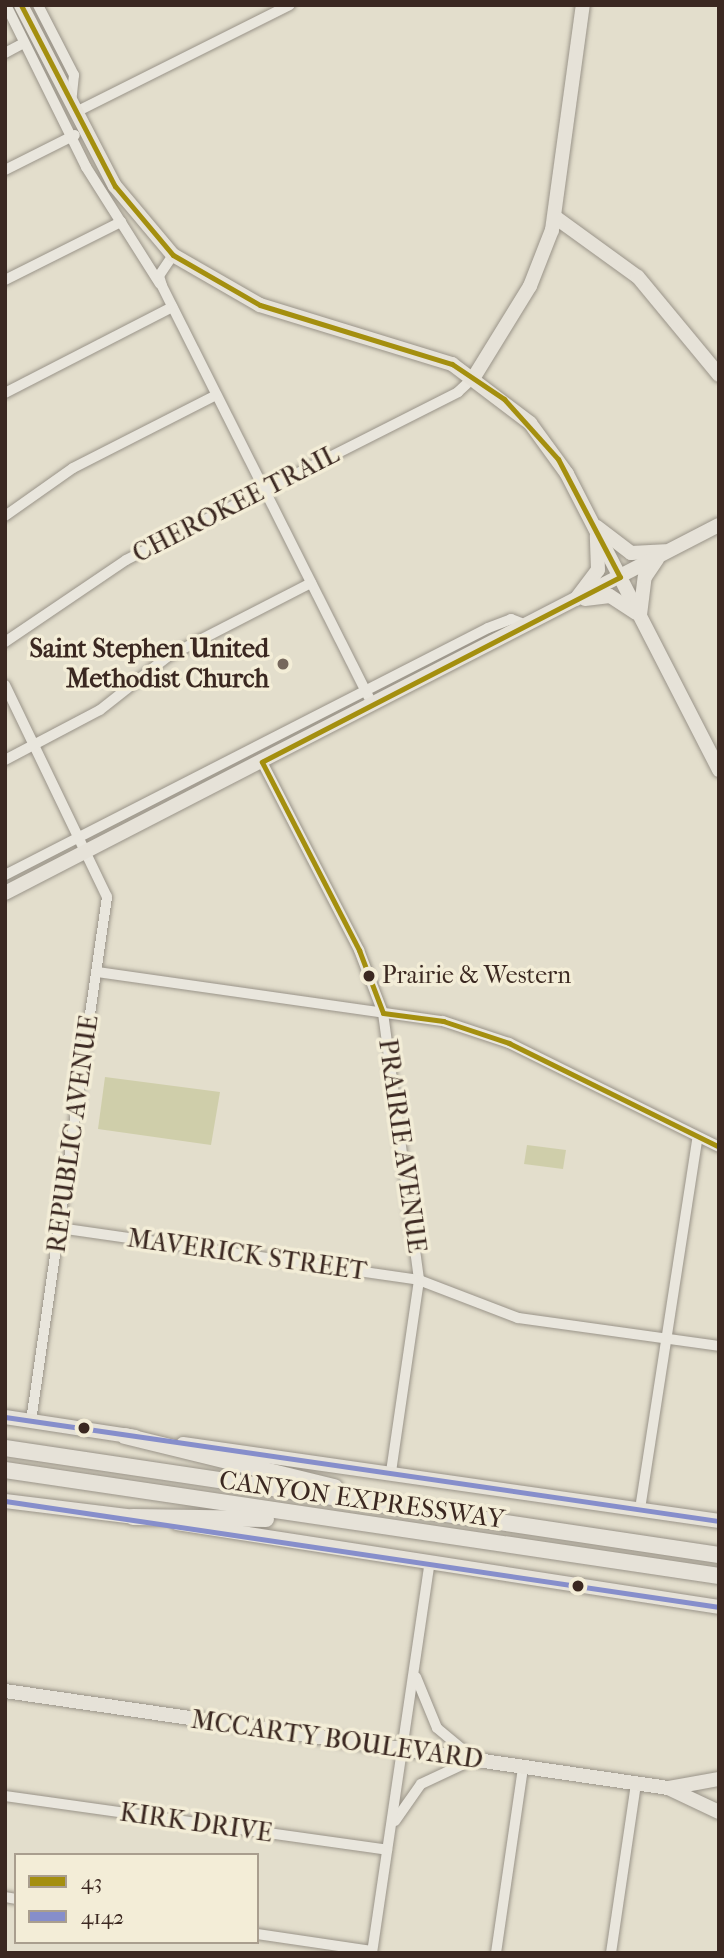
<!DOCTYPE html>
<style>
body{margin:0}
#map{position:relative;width:724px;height:1958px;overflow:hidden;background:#e3decc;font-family:"IM FELL French Canon",serif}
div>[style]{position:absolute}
.green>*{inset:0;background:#cfceaa}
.roads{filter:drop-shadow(0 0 2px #9a9489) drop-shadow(0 0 2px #9a9489)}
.minor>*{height:10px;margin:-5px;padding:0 5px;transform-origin:5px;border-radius:5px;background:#e9e6dd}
.major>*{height:14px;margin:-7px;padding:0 7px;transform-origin:7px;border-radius:7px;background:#e6e2d8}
.highway>*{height:16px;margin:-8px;padding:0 8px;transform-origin:8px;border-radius:8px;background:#e6e2d8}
.bus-1>*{height:5px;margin:-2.5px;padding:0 2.5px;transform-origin:2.5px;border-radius:2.5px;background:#a48f0f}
.bus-2>*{height:5px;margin:-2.5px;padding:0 2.5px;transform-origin:2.5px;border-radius:2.5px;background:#868ecb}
.dots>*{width:19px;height:19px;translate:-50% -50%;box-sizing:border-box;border:4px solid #f3edd7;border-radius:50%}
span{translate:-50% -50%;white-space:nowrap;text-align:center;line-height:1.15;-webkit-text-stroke:7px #f3edd7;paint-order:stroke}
.bus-label{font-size:24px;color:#3b2821}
.left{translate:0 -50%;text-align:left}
.street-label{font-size:26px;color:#3b2821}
.poi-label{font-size:26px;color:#3b2821;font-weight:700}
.right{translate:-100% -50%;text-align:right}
.frame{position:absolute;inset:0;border:7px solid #3b2821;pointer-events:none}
.legend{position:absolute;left:14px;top:1853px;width:245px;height:91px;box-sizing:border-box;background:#f3edd7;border:2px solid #a99e8e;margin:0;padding:9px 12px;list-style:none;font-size:21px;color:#3b2821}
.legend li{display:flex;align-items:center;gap:14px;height:35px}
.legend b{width:35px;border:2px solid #a99e8e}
</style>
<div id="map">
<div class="green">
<i style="clip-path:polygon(105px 1077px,220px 1092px,211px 1145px,98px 1129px)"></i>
<i style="clip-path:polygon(527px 1145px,566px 1150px,563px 1169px,524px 1164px)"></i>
</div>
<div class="roads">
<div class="minor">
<i style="left:6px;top:5px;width:181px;rotate:63.7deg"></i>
<i style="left:86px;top:167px;width:138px;rotate:57.7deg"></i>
<i style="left:38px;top:5px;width:79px;rotate:62.8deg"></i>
<i style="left:74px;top:75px;width:27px;rotate:96deg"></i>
<i style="left:5px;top:53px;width:21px;rotate:-28deg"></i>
<i style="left:76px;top:112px;width:239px;rotate:-26.6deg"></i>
<i style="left:5px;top:170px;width:78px;rotate:-26.6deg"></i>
<i style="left:173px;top:255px;width:25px;rotate:124deg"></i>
<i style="left:159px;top:276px;width:10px;rotate:73deg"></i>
<i style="left:162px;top:286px;width:460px;rotate:63.3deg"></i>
<i style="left:5px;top:280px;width:130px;rotate:-26.6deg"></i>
<i style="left:5px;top:393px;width:188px;rotate:-27.2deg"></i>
<i style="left:5px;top:516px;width:83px;rotate:-35.2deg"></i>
<i style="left:73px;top:468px;width:161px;rotate:-27deg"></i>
<i style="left:5px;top:642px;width:146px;rotate:-34.1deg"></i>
<i style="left:126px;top:560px;width:372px;rotate:-26.8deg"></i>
<i style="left:458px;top:392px;width:22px;rotate:-43deg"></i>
<i style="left:5px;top:685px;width:235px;rotate:64.3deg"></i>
<i style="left:107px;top:897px;width:529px;rotate:98.25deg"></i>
<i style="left:5px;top:760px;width:107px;rotate:-27.8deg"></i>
<i style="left:100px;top:710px;width:85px;rotate:-38.3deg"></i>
<i style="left:167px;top:657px;width:162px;rotate:-27.2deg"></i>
<i style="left:262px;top:762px;width:212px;rotate:62.7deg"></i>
<i style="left:359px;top:950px;width:67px;rotate:69.1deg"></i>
<i style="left:383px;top:1013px;width:269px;rotate:82.3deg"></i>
<i style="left:419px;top:1280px;width:195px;rotate:98.3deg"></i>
<i style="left:5px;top:875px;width:542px;rotate:-27.08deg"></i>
<i style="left:488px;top:628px;width:25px;rotate:-21deg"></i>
<i style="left:511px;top:619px;width:17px;rotate:21deg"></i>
<i style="left:97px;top:972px;width:349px;rotate:8.1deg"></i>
<i style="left:443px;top:1021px;width:70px;rotate:18.4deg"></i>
<i style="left:509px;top:1043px;width:234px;rotate:26.3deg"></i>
<i style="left:59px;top:1228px;width:364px;rotate:8.2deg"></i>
<i style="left:419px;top:1280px;width:106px;rotate:21deg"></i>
<i style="left:518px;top:1318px;width:203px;rotate:7.9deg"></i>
<i style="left:640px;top:1509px;width:374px;rotate:-81.2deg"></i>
<i style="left:416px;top:1677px;width:55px;rotate:67.6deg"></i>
<i style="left:437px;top:1728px;width:47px;rotate:39.8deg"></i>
<i style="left:5px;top:1796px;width:386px;rotate:8deg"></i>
<i style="left:395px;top:1821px;width:45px;rotate:-54.9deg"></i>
<i style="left:421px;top:1784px;width:54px;rotate:-25.1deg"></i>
<i style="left:5px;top:1897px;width:11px;rotate:10deg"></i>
<i style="left:257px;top:1934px;width:116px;rotate:8.4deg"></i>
<i style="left:372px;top:1953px;width:396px;rotate:-81.6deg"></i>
<i style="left:496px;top:1953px;width:188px;rotate:-81.7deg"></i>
<i style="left:611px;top:1953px;width:172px;rotate:-81.6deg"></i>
</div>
<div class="major">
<i style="left:21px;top:5px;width:204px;rotate:62.6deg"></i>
<i style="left:115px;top:186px;width:90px;rotate:50deg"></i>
<i style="left:173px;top:255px;width:100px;rotate:29.9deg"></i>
<i style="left:260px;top:305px;width:201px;rotate:17.1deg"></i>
<i style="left:452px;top:364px;width:98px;rotate:37.1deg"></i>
<i style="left:530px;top:423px;width:63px;rotate:54deg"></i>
<i style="left:567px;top:474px;width:333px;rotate:62.8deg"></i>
<i style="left:555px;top:217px;width:102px;rotate:35.9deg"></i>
<i style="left:638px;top:277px;width:127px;rotate:50.4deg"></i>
<i style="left:474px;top:377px;width:107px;rotate:-58.4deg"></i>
<i style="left:530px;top:286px;width:60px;rotate:-68.6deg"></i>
<i style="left:552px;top:230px;width:227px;rotate:-82.2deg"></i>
<i style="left:597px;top:527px;width:43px;rotate:37.4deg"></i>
<i style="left:631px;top:553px;width:34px;rotate:-3deg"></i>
<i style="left:576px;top:599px;width:36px;rotate:-53deg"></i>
<i style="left:598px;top:570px;width:34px;rotate:-92deg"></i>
<i style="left:585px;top:599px;width:25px;rotate:-7deg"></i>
<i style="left:610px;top:596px;width:31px;rotate:33deg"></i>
<i style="left:640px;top:615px;width:38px;rotate:-83deg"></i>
<i style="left:645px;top:577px;width:22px;rotate:-56deg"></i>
<i style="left:5px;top:893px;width:803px;rotate:-27.27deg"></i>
<i style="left:5px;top:1417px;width:132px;rotate:8.7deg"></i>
<i style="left:183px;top:1444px;width:542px;rotate:8.17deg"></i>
<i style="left:5px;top:1501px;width:139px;rotate:7deg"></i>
<i style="left:177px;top:1523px;width:548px;rotate:8.81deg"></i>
<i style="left:5px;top:1691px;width:670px;rotate:8.32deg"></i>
<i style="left:668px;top:1788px;width:56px;rotate:25.2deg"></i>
<i style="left:669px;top:1788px;width:51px;rotate:-10.2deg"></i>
</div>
<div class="highway">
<i style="left:125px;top:1436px;width:216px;rotate:13.7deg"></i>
<i style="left:5px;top:1448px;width:722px;rotate:8.52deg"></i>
<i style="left:5px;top:1470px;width:722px;rotate:8.44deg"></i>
<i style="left:133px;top:1517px;width:133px;rotate:0.9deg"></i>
</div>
</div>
<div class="bus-1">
<i style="left:21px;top:5px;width:204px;rotate:62.6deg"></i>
<i style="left:115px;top:186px;width:90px;rotate:50deg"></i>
<i style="left:173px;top:255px;width:100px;rotate:29.9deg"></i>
<i style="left:260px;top:305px;width:201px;rotate:17.1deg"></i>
<i style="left:452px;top:364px;width:63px;rotate:33.9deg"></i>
<i style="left:504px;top:399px;width:81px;rotate:48deg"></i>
<i style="left:558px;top:459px;width:133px;rotate:62.3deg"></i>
<i style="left:620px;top:577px;width:403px;rotate:152.7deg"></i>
<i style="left:262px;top:762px;width:212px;rotate:62.7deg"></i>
<i style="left:359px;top:950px;width:67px;rotate:69.1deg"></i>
<i style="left:383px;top:1013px;width:61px;rotate:7.6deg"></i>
<i style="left:443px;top:1021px;width:70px;rotate:18.4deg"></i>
<i style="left:509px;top:1043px;width:234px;rotate:26.3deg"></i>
</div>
<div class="bus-2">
<i style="left:5px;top:1417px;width:722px;rotate:8.29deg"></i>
<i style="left:5px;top:1501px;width:722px;rotate:8.44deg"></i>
</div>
<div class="dots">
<i style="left:283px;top:664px;background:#76685d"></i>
<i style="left:369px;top:976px;background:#3b2821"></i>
<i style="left:84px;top:1428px;background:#3b2821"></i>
<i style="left:578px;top:1586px;background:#3b2821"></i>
</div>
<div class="bus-label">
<span class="left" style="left:382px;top:976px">Prairie &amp; Western</span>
</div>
<div class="street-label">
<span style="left:236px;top:504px;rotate:-27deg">CHEROKEE TRAIL</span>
<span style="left:73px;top:1134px;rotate:-82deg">REPUBLIC AVENUE</span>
<span style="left:402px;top:1146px;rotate:82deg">PRAIRIE AVENUE</span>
<span style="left:247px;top:1255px;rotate:8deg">MAVERICK STREET</span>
<span style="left:362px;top:1500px;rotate:8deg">CANYON EXPRESSWAY</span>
<span style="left:337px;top:1740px;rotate:8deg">MCCARTY BOULEVARD</span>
<span style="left:196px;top:1823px;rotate:8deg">KIRK DRIVE</span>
</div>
<div class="poi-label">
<span class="right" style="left:269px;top:664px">Saint Stephen United<br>Methodist Church</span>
</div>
<div class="frame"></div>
<ul class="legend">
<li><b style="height:9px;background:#a48f0f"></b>43</li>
<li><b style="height:9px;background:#868ecb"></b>4142</li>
</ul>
</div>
